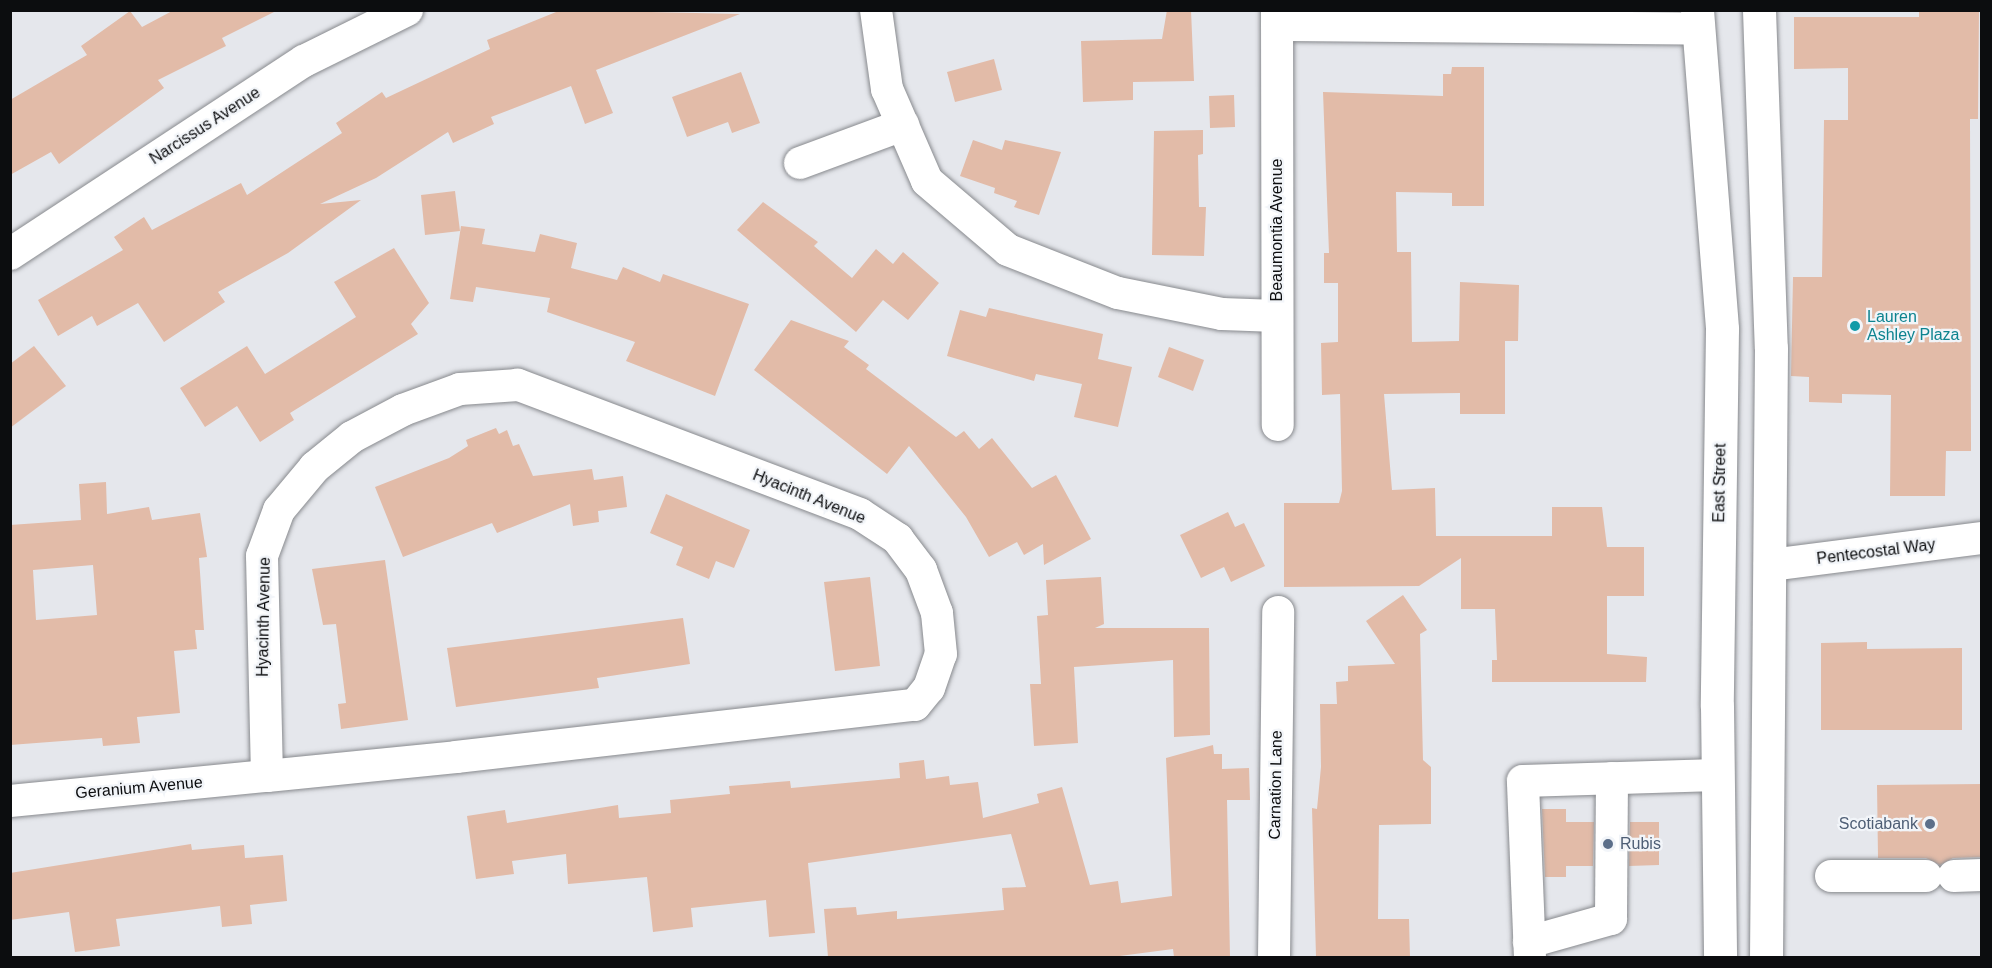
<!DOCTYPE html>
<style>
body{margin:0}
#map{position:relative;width:1992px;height:968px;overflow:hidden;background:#e5e7ec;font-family:Helvetica,sans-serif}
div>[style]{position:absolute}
.building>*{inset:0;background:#e2bba8}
.roads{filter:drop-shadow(0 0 2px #888a8e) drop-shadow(0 0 2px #888a8e)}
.minor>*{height:32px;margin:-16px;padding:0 16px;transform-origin:16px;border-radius:16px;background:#fff}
.major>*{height:33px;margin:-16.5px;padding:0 16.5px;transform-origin:16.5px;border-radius:16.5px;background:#fff}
.dots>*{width:16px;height:16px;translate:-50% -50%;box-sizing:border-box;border:3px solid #f2f5f9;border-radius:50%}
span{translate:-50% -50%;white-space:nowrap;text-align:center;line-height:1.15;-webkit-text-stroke:4.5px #f2f5f9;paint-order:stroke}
.street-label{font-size:16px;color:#0c0d0f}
.culture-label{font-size:16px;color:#0d838f}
.left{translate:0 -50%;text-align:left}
.service-label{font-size:16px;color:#4e5e75}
.right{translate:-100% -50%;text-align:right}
.frame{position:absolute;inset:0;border:12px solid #0c0d0f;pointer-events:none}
</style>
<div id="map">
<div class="building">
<i style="clip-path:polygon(174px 10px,278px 10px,222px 38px,226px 46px,158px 80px,164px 88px,59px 164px,51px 152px,10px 175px,10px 100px,87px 55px,81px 46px,130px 11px,142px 27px)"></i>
<i style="clip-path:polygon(561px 10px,740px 14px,596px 70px,613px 113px,585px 124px,571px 86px,491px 117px,494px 124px,453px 143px,448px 132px,376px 178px,320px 204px,361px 200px,288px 253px,218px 292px,225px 302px,164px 342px,138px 303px,97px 326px,92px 316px,58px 336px,38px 300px,123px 250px,114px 237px,144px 217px,152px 230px,241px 183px,247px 195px,342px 133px,336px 123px,382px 92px,386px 98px,490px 49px,487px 40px)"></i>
<i style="clip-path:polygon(1167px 10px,1191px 10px,1194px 81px,1133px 82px,1133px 100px,1083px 102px,1081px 41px,1162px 39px)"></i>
<i style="clip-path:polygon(1919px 10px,1979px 10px,1978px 119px,1970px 119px,1971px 451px,1946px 451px,1945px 496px,1890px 496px,1891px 395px,1842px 394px,1842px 403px,1809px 402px,1809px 377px,1791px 376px,1793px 277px,1822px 277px,1824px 120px,1848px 120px,1848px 68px,1794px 69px,1794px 17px,1919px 17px)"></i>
<i style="clip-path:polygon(994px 59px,1002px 90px,955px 102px,947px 72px)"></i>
<i style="clip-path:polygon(1452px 67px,1484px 67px,1484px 206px,1452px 206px,1452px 193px,1396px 192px,1397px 252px,1411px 252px,1412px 342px,1459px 341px,1460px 282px,1519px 285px,1518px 341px,1505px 341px,1505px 414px,1460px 414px,1460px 393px,1384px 394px,1392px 490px,1435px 488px,1436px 536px,1552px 536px,1552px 507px,1602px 507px,1607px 547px,1644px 547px,1644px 596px,1607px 596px,1607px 654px,1647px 657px,1646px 682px,1492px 682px,1492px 660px,1497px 660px,1495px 609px,1461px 609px,1461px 558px,1419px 586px,1284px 587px,1284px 503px,1339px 503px,1342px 491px,1340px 394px,1322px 395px,1321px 343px,1338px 342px,1338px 283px,1324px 283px,1324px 253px,1329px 253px,1323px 92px,1443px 96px,1443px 74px,1451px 74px)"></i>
<i style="clip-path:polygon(741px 72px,760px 123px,732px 133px,728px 122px,687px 137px,672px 97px)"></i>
<i style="clip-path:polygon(1234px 95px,1235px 127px,1210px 128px,1209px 96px)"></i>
<i style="clip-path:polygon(1203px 130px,1203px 154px,1198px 155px,1199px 207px,1206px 207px,1204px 256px,1152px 255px,1154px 131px)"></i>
<i style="clip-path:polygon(973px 140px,1002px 150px,1005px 140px,1061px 152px,1039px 215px,1014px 207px,1017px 201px,994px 193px,995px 188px,960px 176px)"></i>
<i style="clip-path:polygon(455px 191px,460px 231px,425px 235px,421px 195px)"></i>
<i style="clip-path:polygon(763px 202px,818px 242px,814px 246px,852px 278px,876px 249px,893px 264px,903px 252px,939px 283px,908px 320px,883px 300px,856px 332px,737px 230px)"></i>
<i style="clip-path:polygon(461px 226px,485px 229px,482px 244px,535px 252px,540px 234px,577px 243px,571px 268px,617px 280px,623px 267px,660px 282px,663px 274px,749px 304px,715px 396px,626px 361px,635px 342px,547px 312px,550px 298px,476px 287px,473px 302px,450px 299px)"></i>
<i style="clip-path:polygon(394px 248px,429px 303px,411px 324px,418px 334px,290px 413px,294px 420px,260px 442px,237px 406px,205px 427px,180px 388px,247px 346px,265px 374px,356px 317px,334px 282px)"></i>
<i style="clip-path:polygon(989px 308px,1103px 334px,1098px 359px,1132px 367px,1118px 427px,1074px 417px,1082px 384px,1036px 374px,1034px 381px,947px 356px,960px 310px,986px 317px)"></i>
<i style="clip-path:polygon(791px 320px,849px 341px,844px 347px,869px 365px,866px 369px,956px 437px,964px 431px,979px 449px,992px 438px,1032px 488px,1056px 475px,1091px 539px,1044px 565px,1043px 544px,1024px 555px,1017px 542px,989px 557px,966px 517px,909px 446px,887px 474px,754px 370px)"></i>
<i style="clip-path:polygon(34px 346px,66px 386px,10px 428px,10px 364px)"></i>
<i style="clip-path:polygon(1169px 347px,1204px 360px,1193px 391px,1158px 377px)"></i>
<i style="clip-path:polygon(496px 428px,499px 434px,507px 430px,513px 446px,519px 444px,533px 476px,592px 469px,594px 480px,623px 476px,627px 507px,598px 511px,599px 522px,573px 526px,570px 504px,497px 533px,492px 523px,403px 557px,375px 487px,449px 458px,468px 446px,466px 440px)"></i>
<i style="clip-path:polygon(evenodd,106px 482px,107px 514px,149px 507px,152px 520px,200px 513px,207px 557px,199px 558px,204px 630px,195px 630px,197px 649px,174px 651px,180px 713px,137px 717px,140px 743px,103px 746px,102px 738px,10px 745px,10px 525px,81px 520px,79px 484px,106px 482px,93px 565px,97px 615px,36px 620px,33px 570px,93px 565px)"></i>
<i style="clip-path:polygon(666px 494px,750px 530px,734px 568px,716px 561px,709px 579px,676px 565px,683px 547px,650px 533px)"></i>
<i style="clip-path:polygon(1228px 512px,1235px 527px,1244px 523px,1265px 566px,1231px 582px,1224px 567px,1201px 578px,1180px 535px)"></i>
<i style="clip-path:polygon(385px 560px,408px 720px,341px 729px,338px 704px,346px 703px,336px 624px,323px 625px,312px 569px)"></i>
<i style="clip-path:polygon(870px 577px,880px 666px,835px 671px,824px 582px)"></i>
<i style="clip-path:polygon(1101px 577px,1104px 624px,1095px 628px,1209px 628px,1210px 735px,1174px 737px,1173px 660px,1074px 667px,1078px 743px,1034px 746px,1030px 684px,1041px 684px,1037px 616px,1048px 615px,1046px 580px)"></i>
<i style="clip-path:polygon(1403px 595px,1427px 630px,1420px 634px,1423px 760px,1431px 767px,1431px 824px,1379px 825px,1378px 919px,1409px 919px,1410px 957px,1316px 957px,1312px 808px,1317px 809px,1321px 767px,1320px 704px,1337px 704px,1336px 682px,1348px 681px,1348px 666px,1395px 664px,1366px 621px)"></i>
<i style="clip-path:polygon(683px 618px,690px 664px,597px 678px,599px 688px,456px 707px,447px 648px)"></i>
<i style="clip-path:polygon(1867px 642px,1867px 649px,1962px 648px,1962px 730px,1821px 730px,1821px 643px)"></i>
<i style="clip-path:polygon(1213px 745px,1214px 754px,1222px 754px,1222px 769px,1249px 768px,1250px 800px,1227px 800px,1230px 957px,1174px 957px,1173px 949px,1112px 957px,828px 957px,824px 909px,856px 907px,857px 915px,897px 911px,897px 919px,1004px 910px,1002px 888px,1026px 887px,1011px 834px,808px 863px,815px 933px,769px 937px,766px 900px,691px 908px,693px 927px,653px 932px,647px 877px,568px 884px,566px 854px,512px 861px,514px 874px,476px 879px,467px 816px,505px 810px,507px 823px,618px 805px,619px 818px,671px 813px,670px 800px,730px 794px,729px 786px,790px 781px,791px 788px,900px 778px,899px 763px,924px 760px,926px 779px,949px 776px,950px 785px,978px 782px,983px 818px,1039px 803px,1037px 794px,1062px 787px,1090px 885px,1118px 881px,1121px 903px,1172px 896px,1166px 758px)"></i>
<i style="clip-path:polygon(1982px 784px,1982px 857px,1953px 858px,1940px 865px,1926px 858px,1878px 858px,1877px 785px)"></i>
<i style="clip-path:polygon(1542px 809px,1566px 809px,1566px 822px,1594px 822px,1593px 866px,1566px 866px,1566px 877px,1545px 877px)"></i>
<i style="clip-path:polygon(1630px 822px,1659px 822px,1659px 865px,1629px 866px)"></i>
<i style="clip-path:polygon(191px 844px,192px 850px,244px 845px,245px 858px,283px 855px,287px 901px,250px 905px,252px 924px,222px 927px,220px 906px,116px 919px,120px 946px,75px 952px,69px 912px,10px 920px,10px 873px)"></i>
</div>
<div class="roads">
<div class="minor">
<i style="left:876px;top:10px;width:80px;rotate:82.1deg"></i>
<i style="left:887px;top:89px;width:100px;rotate:66.5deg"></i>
<i style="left:927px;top:181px;width:106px;rotate:40.4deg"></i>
<i style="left:1008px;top:250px;width:118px;rotate:21.4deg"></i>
<i style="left:1118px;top:293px;width:106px;rotate:11.4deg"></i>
<i style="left:1222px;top:314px;width:55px;rotate:2.1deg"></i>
<i style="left:1277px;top:10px;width:415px;rotate:89.9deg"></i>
<i style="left:1277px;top:25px;width:421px;rotate:0.5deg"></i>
<i style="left:800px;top:163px;width:110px;rotate:-20.3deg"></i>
<i style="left:10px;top:254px;width:352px;rotate:-33.3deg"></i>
<i style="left:304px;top:61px;width:115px;rotate:-26.3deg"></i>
<i style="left:1770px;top:565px;width:214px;rotate:-7.3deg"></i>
<i style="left:10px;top:801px;width:258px;rotate:-5.6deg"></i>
<i style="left:267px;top:776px;width:190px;rotate:-5.7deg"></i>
<i style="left:456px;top:757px;width:462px;rotate:-6.5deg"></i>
<i style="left:915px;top:705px;width:22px;rotate:-51deg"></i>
<i style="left:929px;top:688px;width:36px;rotate:-71deg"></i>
<i style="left:941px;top:654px;width:41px;rotate:-95.6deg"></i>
<i style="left:937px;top:613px;width:46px;rotate:-110.4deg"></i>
<i style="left:921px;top:570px;width:39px;rotate:-127deg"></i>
<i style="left:898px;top:539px;width:45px;rotate:-146.7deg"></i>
<i style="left:860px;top:514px;width:366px;rotate:-159.3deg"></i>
<i style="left:518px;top:385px;width:58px;rotate:176.1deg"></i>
<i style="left:460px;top:389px;width:61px;rotate:159.8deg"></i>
<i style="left:403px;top:410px;width:58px;rotate:152.1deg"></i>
<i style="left:352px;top:437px;width:48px;rotate:141deg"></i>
<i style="left:315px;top:467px;width:56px;rotate:129.9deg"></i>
<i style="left:279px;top:510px;width:49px;rotate:110.3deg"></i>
<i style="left:262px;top:556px;width:220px;rotate:88.7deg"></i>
<i style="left:1831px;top:876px;width:95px"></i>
<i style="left:1954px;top:876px;width:28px;rotate:-2deg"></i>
<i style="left:1529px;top:942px;width:85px;rotate:-15.7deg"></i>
<i style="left:1611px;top:919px;width:141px;rotate:-89.6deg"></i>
<i style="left:1274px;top:958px;width:346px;rotate:-89.3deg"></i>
<i style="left:1530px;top:958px;width:177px;rotate:-92.3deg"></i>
<i style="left:1523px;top:781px;width:194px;rotate:-1.8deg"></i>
</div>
<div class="major">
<i style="left:1697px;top:10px;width:320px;rotate:85.5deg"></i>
<i style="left:1722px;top:329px;width:377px;rotate:90.8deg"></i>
<i style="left:1717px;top:706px;width:252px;rotate:89.3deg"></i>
<i style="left:1759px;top:10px;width:338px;rotate:88deg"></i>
<i style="left:1771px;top:348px;width:610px;rotate:90.47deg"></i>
</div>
</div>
<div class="dots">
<i style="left:1855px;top:326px;background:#0f9aa8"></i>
<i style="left:1930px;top:824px;background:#5c6f8a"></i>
<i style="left:1608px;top:844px;background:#5c6f8a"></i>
</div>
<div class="street-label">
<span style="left:205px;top:126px;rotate:-33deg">Narcissus Avenue</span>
<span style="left:1277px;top:230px;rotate:-90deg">Beaumontia Avenue</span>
<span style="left:1720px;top:483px;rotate:-89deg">East Street</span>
<span style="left:809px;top:497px;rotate:22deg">Hyacinth Avenue</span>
<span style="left:1876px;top:552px;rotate:-7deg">Pentecostal Way</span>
<span style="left:264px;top:617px;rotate:-89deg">Hyacinth Avenue</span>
<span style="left:1276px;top:785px;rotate:-89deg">Carnation Lane</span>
<span style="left:139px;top:788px;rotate:-5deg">Geranium Avenue</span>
</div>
<div class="culture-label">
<span class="left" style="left:1867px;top:326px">Lauren<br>Ashley Plaza</span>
</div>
<div class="service-label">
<span class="right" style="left:1918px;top:824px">Scotiabank</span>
<span class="left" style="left:1620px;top:844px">Rubis</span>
</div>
<div class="frame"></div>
</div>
